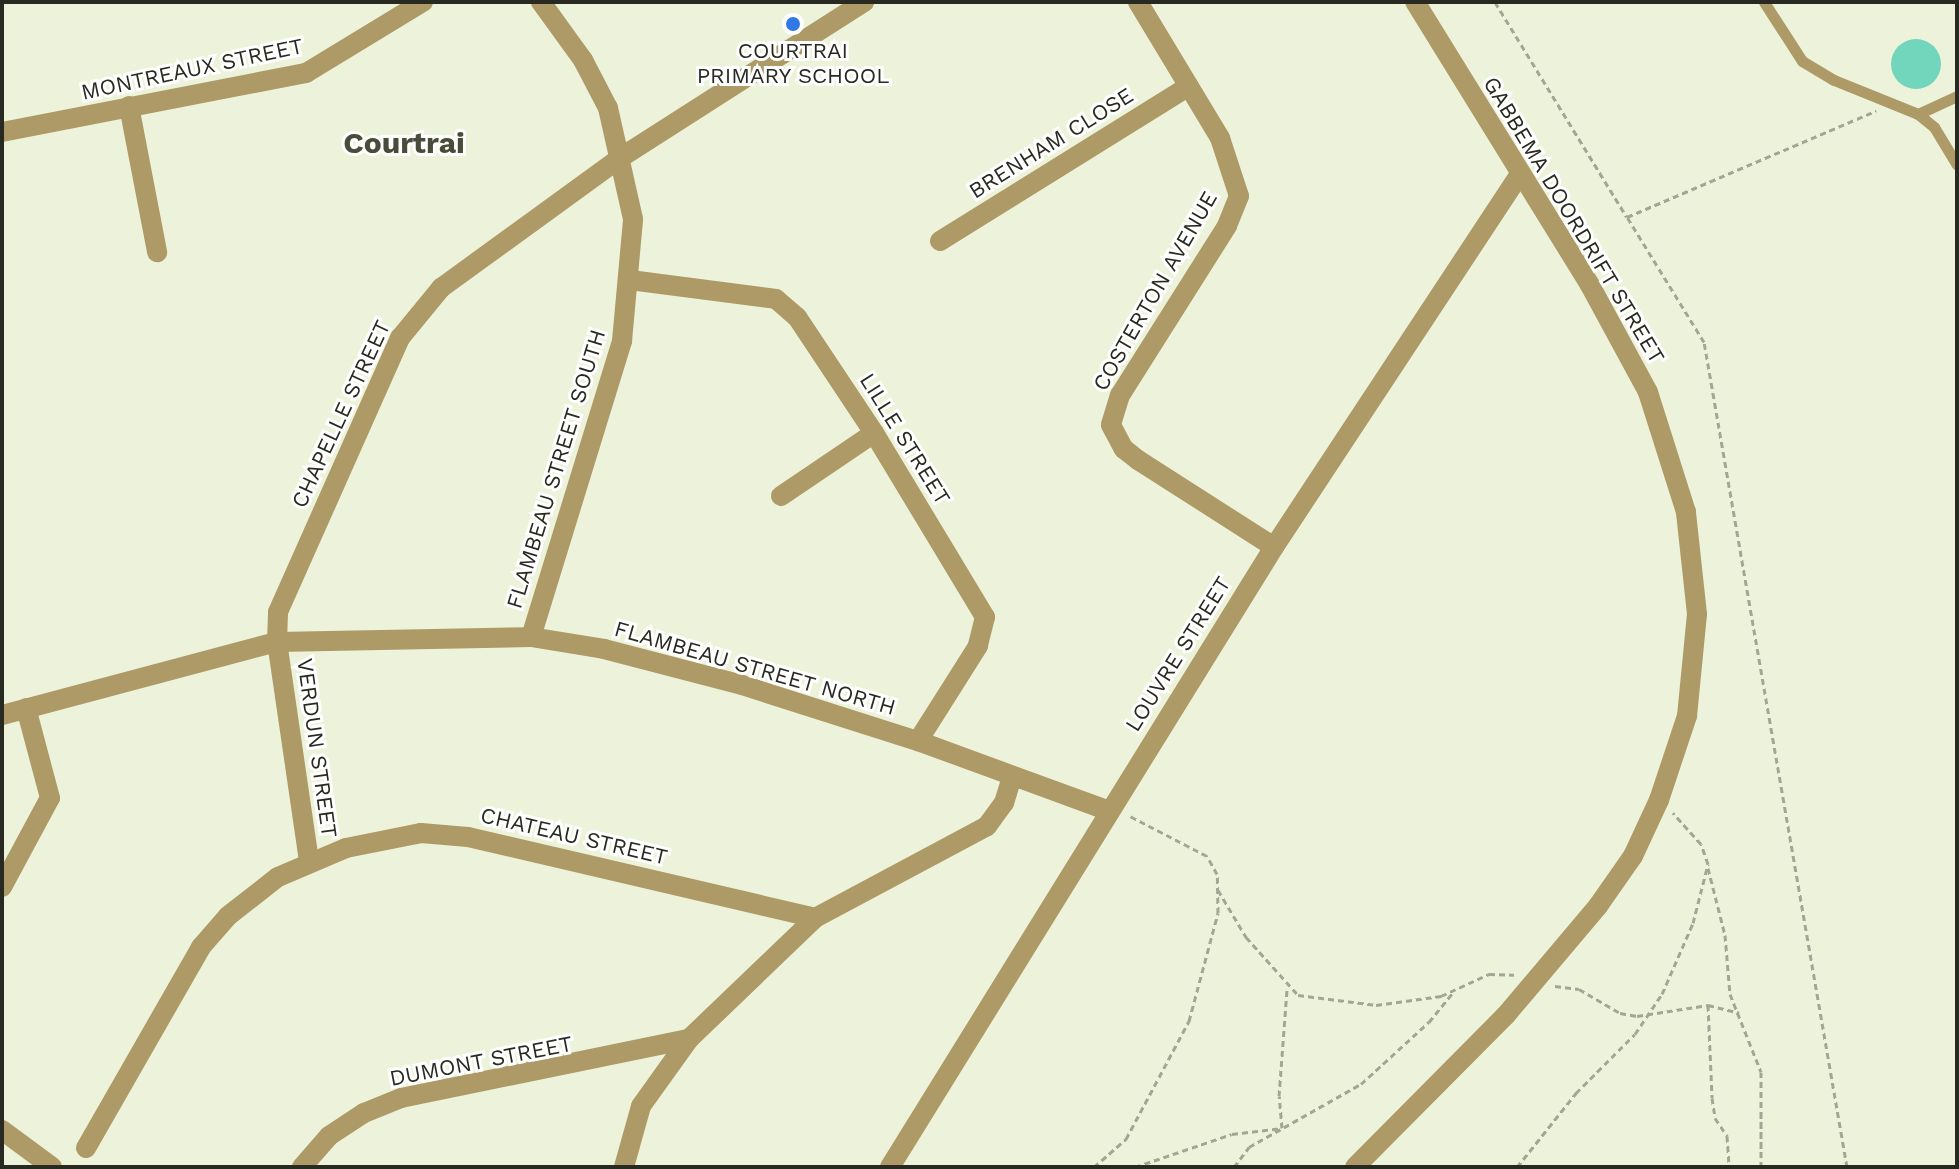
<!DOCTYPE html>
<style>
body{margin:0}
#map{position:relative;width:1959px;height:1169px;overflow:hidden;background:#edf3db;font-family:"Work Sans",sans-serif}
div>[style]{position:absolute}
.water>*{inset:0;background:#71d6bc}
.round{border-radius:50%}
.path>*{height:3px;margin-top:-1.5px;transform-origin:0;background:repeating-linear-gradient(90deg,#a2a694 0 6px,transparent 0 10px)}
.service>*{height:11px;margin:-5.5px;padding:0 5.5px;transform-origin:5.5px;border-radius:5.5px;background:#ad9a66}
.minor>*{height:20px;margin:-10px;padding:0 10px;transform-origin:10px;border-radius:10px;background:#ad9a66}
.dots>*{width:22px;height:22px;translate:-50% -50%;box-sizing:border-box;border:4px solid #fff;border-radius:50%}
span{translate:-50% -50%;white-space:nowrap;text-align:center;line-height:1.15;-webkit-text-stroke:6px #fff;paint-order:stroke}
.poi-label{font-size:22px;color:#282a21}
.street-label{font-size:22px;color:#282a21}
.district-label{font-size:30px;color:#484c39;font-weight:700}
.frame{position:absolute;inset:0;border:4px solid #282a21;pointer-events:none}
</style>
<div id="map">
<div class="water">
<i class="round" style="left:1891px;top:39px;width:50px;height:50px"></i>
</div>
<div class="path">
<i style="left:1495px;top:2px;width:252px;rotate:58.5deg"></i>
<i style="left:1708px;top:868px;width:69px;rotate:75.8deg"></i>
<i style="left:1725px;top:935px;width:59px;rotate:85.2deg"></i>
<i style="left:1730px;top:994px;width:84px;rotate:68.3deg"></i>
<i style="left:1761px;top:1072px;width:95px;rotate:90deg"></i>
<i style="left:1218px;top:890px;width:55px;rotate:59.2deg"></i>
<i style="left:1246px;top:937px;width:78px;rotate:48.1deg"></i>
<i style="left:1298px;top:995px;width:79px;rotate:7.3deg"></i>
<i style="left:1376px;top:1005px;width:66px;rotate:-7.9deg"></i>
<i style="left:1441px;top:996px;width:53px;rotate:-24.6deg"></i>
<i style="left:1489px;top:974px;width:25px;rotate:2deg"></i>
<i style="left:1555px;top:986px;width:24px;rotate:7deg"></i>
<i style="left:1579px;top:989px;width:48px;rotate:30.3deg"></i>
<i style="left:1620px;top:1013px;width:17px;rotate:10deg"></i>
<i style="left:1637px;top:1016px;width:72px;rotate:-8.8deg"></i>
<i style="left:1708px;top:1005px;width:32px;rotate:14deg"></i>
<i style="left:1708px;top:1005px;width:93px;rotate:87.5deg"></i>
<i style="left:1712px;top:1098px;width:20px;rotate:81deg"></i>
<i style="left:1715px;top:1118px;width:22px;rotate:56deg"></i>
<i style="left:1727px;top:1136px;width:31px;rotate:86deg"></i>
<i style="left:1094px;top:1167px;width:43px;rotate:-41.2deg"></i>
<i style="left:1126px;top:1139px;width:134px;rotate:-61.9deg"></i>
<i style="left:1189px;top:1021px;width:112px;rotate:-75deg"></i>
<i style="left:1218px;top:913px;width:39px;rotate:-91deg"></i>
<i style="left:1217px;top:874px;width:21px;rotate:-119deg"></i>
<i style="left:1207px;top:856px;width:89px;rotate:-152.6deg"></i>
<i style="left:1135px;top:1167px;width:102px;rotate:-18.8deg"></i>
<i style="left:1232px;top:1134px;width:50px;rotate:-6.8deg"></i>
<i style="left:1282px;top:1128px;width:32px;rotate:-95deg"></i>
<i style="left:1279px;top:1096px;width:107px;rotate:-85.7deg"></i>
<i style="left:1234px;top:1167px;width:25px;rotate:-53deg"></i>
<i style="left:1249px;top:1147px;width:129px;rotate:-29.4deg"></i>
<i style="left:1361px;top:1084px;width:92px;rotate:-42.4deg"></i>
<i style="left:1429px;top:1022px;width:38px;rotate:-51deg"></i>
<i style="left:1517px;top:1167px;width:95px;rotate:-51.4deg"></i>
<i style="left:1576px;top:1093px;width:83px;rotate:-45deg"></i>
<i style="left:1635px;top:1034px;width:48px;rotate:-56deg"></i>
<i style="left:1662px;top:994px;width:77px;rotate:-66.4deg"></i>
<i style="left:1693px;top:923px;width:61px;rotate:-75.7deg"></i>
<i style="left:1708px;top:864px;width:21px;rotate:-109deg"></i>
<i style="left:1701px;top:844px;width:42px;rotate:-132.1deg"></i>
<i style="left:1847px;top:1167px;width:837px;rotate:-99.83deg"></i>
<i style="left:1704px;top:342px;width:147px;rotate:-121.6deg"></i>
<i style="left:1627px;top:217px;width:271px;rotate:-23.1deg"></i>
</div>
<div class="service">
<i style="left:1764px;top:2px;width:70px;rotate:57.2deg"></i>
<i style="left:1802px;top:61px;width:37px;rotate:31deg"></i>
<i style="left:1834px;top:80px;width:91px;rotate:22deg"></i>
<i style="left:1918px;top:114px;width:21px;rotate:39deg"></i>
<i style="left:1934px;top:127px;width:44px;rotate:58.8deg"></i>
<i style="left:1918px;top:114px;width:43px;rotate:-24.8deg"></i>
</div>
<div class="minor">
<i style="left:1138px;top:2px;width:159px;rotate:58.9deg"></i>
<i style="left:1220px;top:138px;width:61px;rotate:71.9deg"></i>
<i style="left:1239px;top:196px;width:32px;rotate:112deg"></i>
<i style="left:1227px;top:226px;width:200px;rotate:122.3deg"></i>
<i style="left:1120px;top:395px;width:31px;rotate:107deg"></i>
<i style="left:1111px;top:425px;width:27px;rotate:62deg"></i>
<i style="left:1124px;top:449px;width:18px;rotate:38deg"></i>
<i style="left:1138px;top:460px;width:161px;rotate:32.6deg"></i>
<i style="left:129px;top:106px;width:149px;rotate:79.1deg"></i>
<i style="left:2px;top:132px;width:310px;rotate:-11deg"></i>
<i style="left:306px;top:73px;width:137px;rotate:-31.3deg"></i>
<i style="left:940px;top:241px;width:293px;rotate:-31.9deg"></i>
<i style="left:630px;top:280px;width:147px;rotate:7.4deg"></i>
<i style="left:776px;top:299px;width:28px;rotate:41deg"></i>
<i style="left:797px;top:317px;width:139px;rotate:56.4deg"></i>
<i style="left:874px;top:433px;width:215px;rotate:58.9deg"></i>
<i style="left:985px;top:617px;width:30px;rotate:104deg"></i>
<i style="left:978px;top:646px;width:112px;rotate:122.3deg"></i>
<i style="left:781px;top:496px;width:112px;rotate:-34.1deg"></i>
<i style="left:531px;top:637px;width:310px;rotate:-72.9deg"></i>
<i style="left:622px;top:341px;width:122px;rotate:-84.8deg"></i>
<i style="left:633px;top:219px;width:114px;rotate:-102.7deg"></i>
<i style="left:608px;top:108px;width:54px;rotate:-117.5deg"></i>
<i style="left:583px;top:60px;width:72px;rotate:-125.9deg"></i>
<i style="left:2px;top:715px;width:285px;rotate:-14.9deg"></i>
<i style="left:277px;top:642px;width:254px;rotate:-1.1deg"></i>
<i style="left:531px;top:637px;width:74px;rotate:9.3deg"></i>
<i style="left:604px;top:649px;width:143px;rotate:14.6deg"></i>
<i style="left:742px;top:685px;width:185px;rotate:17.7deg"></i>
<i style="left:918px;top:741px;width:203px;rotate:20.1deg"></i>
<i style="left:309px;top:861px;width:221px;rotate:-98.3deg"></i>
<i style="left:277px;top:642px;width:30px;rotate:-88deg"></i>
<i style="left:278px;top:612px;width:300px;rotate:-66deg"></i>
<i style="left:400px;top:338px;width:65px;rotate:-50.6deg"></i>
<i style="left:441px;top:288px;width:221px;rotate:-36deg"></i>
<i style="left:620px;top:158px;width:290px;rotate:-32.6deg"></i>
<i style="left:2px;top:887px;width:101px;rotate:-61.7deg"></i>
<i style="left:50px;top:798px;width:93px;rotate:-104.9deg"></i>
<i style="left:2px;top:1130px;width:62px;rotate:36.5deg"></i>
<i style="left:86px;top:1148px;width:232px;rotate:-60.2deg"></i>
<i style="left:201px;top:947px;width:41px;rotate:-48.9deg"></i>
<i style="left:228px;top:916px;width:63px;rotate:-38deg"></i>
<i style="left:278px;top:877px;width:74px;rotate:-23.1deg"></i>
<i style="left:346px;top:848px;width:76px;rotate:-11.3deg"></i>
<i style="left:421px;top:833px;width:47px;rotate:4.9deg"></i>
<i style="left:468px;top:837px;width:356px;rotate:13.1deg"></i>
<i style="left:302px;top:1167px;width:41px;rotate:-48.9deg"></i>
<i style="left:329px;top:1136px;width:42px;rotate:-33.3deg"></i>
<i style="left:364px;top:1113px;width:40px;rotate:-22deg"></i>
<i style="left:401px;top:1098px;width:294px;rotate:-11.6deg"></i>
<i style="left:624px;top:1167px;width:63px;rotate:-74.4deg"></i>
<i style="left:641px;top:1106px;width:82px;rotate:-54.4deg"></i>
<i style="left:689px;top:1039px;width:175px;rotate:-43.8deg"></i>
<i style="left:815px;top:918px;width:195px;rotate:-28.1deg"></i>
<i style="left:987px;top:826px;width:29px;rotate:-54deg"></i>
<i style="left:1004px;top:803px;width:27px;rotate:-73deg"></i>
<i style="left:890px;top:1167px;width:729px;rotate:-58.23deg"></i>
<i style="left:1274px;top:547px;width:445px;rotate:-56.6deg"></i>
<i style="left:1355px;top:1167px;width:214px;rotate:-45.2deg"></i>
<i style="left:1506px;top:1015px;width:143px;rotate:-49.8deg"></i>
<i style="left:1598px;top:906px;width:61px;rotate:-55deg"></i>
<i style="left:1633px;top:856px;width:62px;rotate:-65.1deg"></i>
<i style="left:1659px;top:800px;width:89px;rotate:-71.6deg"></i>
<i style="left:1687px;top:716px;width:102px;rotate:-84.4deg"></i>
<i style="left:1697px;top:614px;width:103px;rotate:-96.2deg"></i>
<i style="left:1686px;top:512px;width:126px;rotate:-107.6deg"></i>
<i style="left:1648px;top:392px;width:122px;rotate:-118.5deg"></i>
<i style="left:1590px;top:285px;width:333px;rotate:-121.7deg"></i>
</div>
<div class="dots">
<i style="left:793px;top:24px;background:#3078e5"></i>
</div>
<div class="poi-label">
<span style="left:793px;top:63px">COURTRAI<br>PRIMARY SCHOOL</span>
</div>
<div class="street-label">
<span style="left:192px;top:69px;rotate:-12deg">MONTREAUX STREET</span>
<span style="left:1051px;top:143px;rotate:-32deg">BRENHAM CLOSE</span>
<span style="left:1574px;top:220px;rotate:59deg">GABBEMA DOORDRIFT STREET</span>
<span style="left:1155px;top:291px;rotate:-60deg">COSTERTON AVENUE</span>
<span style="left:341px;top:414px;rotate:-65deg">CHAPELLE STREET</span>
<span style="left:905px;top:439px;rotate:58deg">LILLE STREET</span>
<span style="left:556px;top:469px;rotate:-73deg">FLAMBEAU STREET SOUTH</span>
<span style="left:1178px;top:654px;rotate:-58deg">LOUVRE STREET</span>
<span style="left:755px;top:668px;rotate:16deg">FLAMBEAU STREET NORTH</span>
<span style="left:317px;top:748px;rotate:82deg">VERDUN STREET</span>
<span style="left:574px;top:836px;rotate:13deg">CHATEAU STREET</span>
<span style="left:481px;top:1061px;rotate:-11deg">DUMONT STREET</span>
</div>
<div class="district-label">
<span style="left:404px;top:143px">Courtrai</span>
</div>
<div class="frame"></div>
</div>
